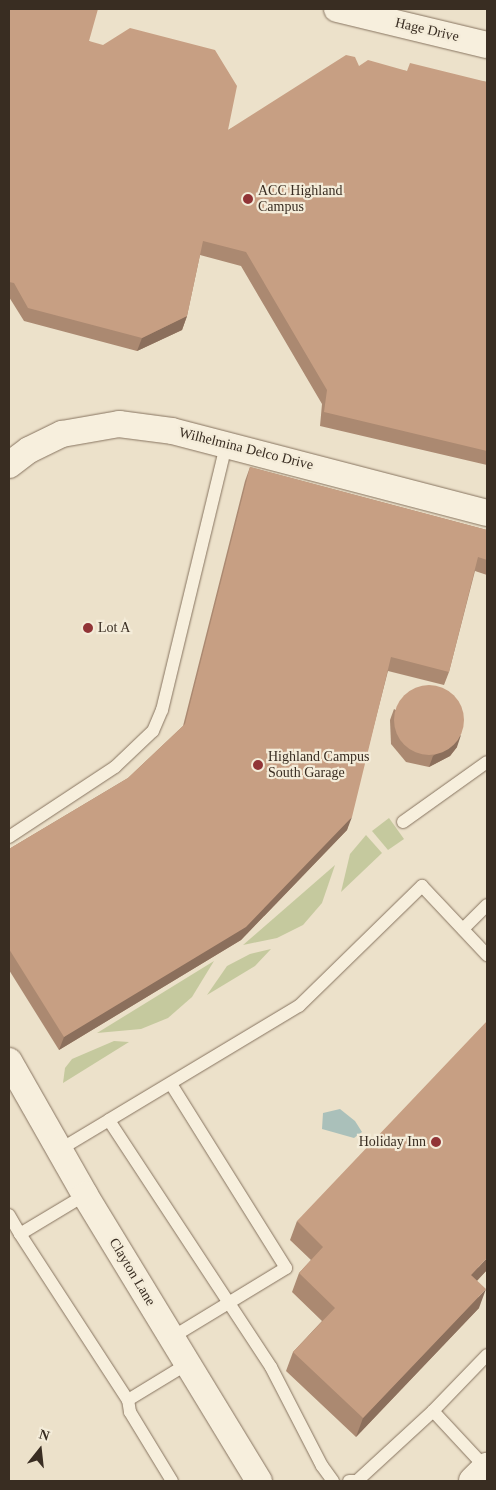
<!DOCTYPE html>
<style>
body{margin:0}
#map{position:relative;width:496px;height:1490px;overflow:hidden;background:#ece1ca;font-family:"Times New Roman",serif}
div>[style]{position:absolute}
.green>*{inset:0;background:#c5c99e}
.water>*{inset:0;background:#aac0ba}
.roads{filter:drop-shadow(0 0 1px #877460) drop-shadow(0 0 1px #877460)}
.service>*{height:12px;margin:-6px;padding:0 6px;transform-origin:6px;border-radius:6px;background:#f7efdd}
.minor>*{height:26px;margin:-13px;padding:0 13px;transform-origin:13px;border-radius:13px;background:#f7efdd}
.tertiary>*{height:28px;margin:-14px;padding:0 14px;transform-origin:14px;border-radius:14px;background:#f7efdd}
.wall>*{inset:0;background:#ab8971}
.shaded-wall>*{inset:0;background:#8b6f5c}
.building>*{inset:0;background:#c79f83}
.round{border-radius:50%}
.dots>*{width:14px;height:14px;translate:-50% -50%;box-sizing:border-box;border:2px solid #f4ecd9;border-radius:50%}
span{translate:-50% -50%;white-space:nowrap;text-align:center;line-height:1.15;-webkit-text-stroke:4.5px #f4ecd9;paint-order:stroke}
.street-label{font-size:14px;color:#392d22}
.poi-label{font-size:14px;color:#392d22}
.left{translate:0 -50%;text-align:left}
.right{translate:-100% -50%;text-align:right}
.frame{position:absolute;inset:0;border:10px solid #392d22;pointer-events:none}
.north{position:absolute;left:15px;top:1425px;width:50px;height:50px;-webkit-text-stroke:4px #f4ecd9;paint-order:stroke;rotate:16deg;font-size:14px;font-weight:700;line-height:20px;text-align:center;color:#392d22}
.north::after{content:'';display:block;margin:auto;width:18px;height:22px;background:#392d22;clip-path:polygon(50% 0,100% 100%,50% 72%,0 100%)}
</style>
<div id="map">
<div class="green">
<i style="clip-path:polygon(389px 818px,404px 839px,388px 850px,372px 831px)"></i>
<i style="clip-path:polygon(366px 835px,382px 853px,341px 892px,350px 854px)"></i>
<i style="clip-path:polygon(335px 865px,322px 903px,303px 925px,277px 938px,243px 945px)"></i>
<i style="clip-path:polygon(271px 949px,255px 966px,207px 995px,227px 966px,250px 954px)"></i>
<i style="clip-path:polygon(214px 961px,192px 997px,168px 1018px,141px 1029px,97px 1033px)"></i>
<i style="clip-path:polygon(114px 1041px,129px 1042px,63px 1083px,65px 1068px,72px 1059px)"></i>
</div>
<div class="water">
<i style="clip-path:polygon(340px 1109px,355px 1121px,362px 1132px,354px 1138px,322px 1129px,323px 1113px)"></i>
</div>
<div class="roads">
<div class="service">
<i style="left:403px;top:822px;width:103px;rotate:-35.5deg"></i>
<i style="left:9px;top:837px;width:127px;rotate:-33.4deg"></i>
<i style="left:115px;top:767px;width:52px;rotate:-43.5deg"></i>
<i style="left:153px;top:731px;width:23px;rotate:-67deg"></i>
<i style="left:162px;top:710px;width:273px;rotate:-76.4deg"></i>
<i style="left:463px;top:929px;width:34px;rotate:-45deg"></i>
<i style="left:171px;top:1084px;width:217px;rotate:58deg"></i>
<i style="left:286px;top:1268px;width:135px;rotate:148.7deg"></i>
<i style="left:59px;top:1150px;width:58px;rotate:-31deg"></i>
<i style="left:9px;top:1215px;width:22px;rotate:60deg"></i>
<i style="left:20px;top:1234px;width:76px;rotate:-31deg"></i>
<i style="left:20px;top:1234px;width:198px;rotate:57deg"></i>
<i style="left:433px;top:1411px;width:78px;rotate:47.1deg"></i>
<i style="left:172px;top:1481px;width:81px;rotate:-121.3deg"></i>
<i style="left:130px;top:1412px;width:12px;rotate:-99deg"></i>
<i style="left:128px;top:1400px;width:69px;rotate:-31.4deg"></i>
<i style="left:333px;top:1481px;width:19px;rotate:-126deg"></i>
<i style="left:322px;top:1466px;width:111px;rotate:-117.3deg"></i>
<i style="left:271px;top:1367px;width:295px;rotate:-123.3deg"></i>
<i style="left:109px;top:1120px;width:222px;rotate:-31deg"></i>
<i style="left:299px;top:1006px;width:172px;rotate:-44.3deg"></i>
<i style="left:422px;top:886px;width:95px;rotate:46.7deg"></i>
<i style="left:349px;top:1481px;width:8px"></i>
<i style="left:357px;top:1481px;width:103px;rotate:-42.6deg"></i>
<i style="left:433px;top:1411px;width:78px;rotate:-46deg"></i>
</div>
<div class="minor">
<i style="left:337px;top:9px;width:154px;rotate:13.5deg"></i>
<i style="left:9px;top:465px;width:25px;rotate:-37deg"></i>
<i style="left:29px;top:450px;width:37px;rotate:-26deg"></i>
<i style="left:62px;top:434px;width:58px;rotate:-10deg"></i>
<i style="left:119px;top:424px;width:53px;rotate:7.5deg"></i>
<i style="left:172px;top:431px;width:325px;rotate:14.6deg"></i>
<i style="left:9px;top:1061px;width:154px;rotate:60.4deg"></i>
<i style="left:85px;top:1195px;width:335px;rotate:58.7deg"></i>
</div>
<div class="tertiary">
<i style="left:473px;top:1481px;width:20px;rotate:-45deg"></i>
</div>
</div>
<div class="wall">
<i style="clip-path:polygon(9px 9px,89px 41px,228px 130px,359px 66px,407px 71px,487px 82px,487px 465px,320px 426px,322px 404px,241px 266px,200px 255px,187px 316px,182px 330px,137px 351px,24px 321px,9px 297px)"></i>
<i style="clip-path:polygon(250px 467px,487px 530px,487px 575px,475px 571px,449px 672px,444px 685px,388px 671px,347px 830px,241px 940px,59px 1050px,9px 970px,9px 849px,128px 778px,183px 726px,245px 481px)"></i>
<i style="clip-path:polygon(394px 709px,457px 747px,450px 756px,429px 767px,406px 762px,391px 744px,390px 720px)"></i>
<i style="clip-path:polygon(297px 1221px,487px 1270px,477px 1281px,479px 1308px,356px 1437px,286px 1371px,293px 1352px,322px 1321px,292px 1292px,299px 1273px,311px 1260px,290px 1240px)"></i>
</div>
<div class="shaded-wall">
<i style="clip-path:polygon(187px 316px,182px 330px,137px 351px,142px 338px)"></i>
<i style="clip-path:polygon(461px 735px,457px 747px,450px 756px,429px 767px,433px 756px)"></i>
<i style="clip-path:polygon(352px 817px,347px 830px,241px 940px,59px 1050px,64px 1037px)"></i>
<i style="clip-path:polygon(487px 1258px,487px 1270px,464px 1294px,471px 1275px)"></i>
<i style="clip-path:polygon(486px 1289px,479px 1308px,356px 1437px,363px 1418px)"></i>
</div>
<div class="building">
<i style="clip-path:polygon(9px 9px,98px 9px,89px 41px,103px 45px,130px 28px,215px 50px,237px 86px,228px 130px,346px 55px,355px 57px,359px 66px,368px 60px,407px 71px,410px 63px,487px 82px,487px 451px,324px 412px,327px 390px,246px 252px,203px 241px,187px 316px,142px 338px,28px 308px,14px 283px,9px 282px)"></i>
<i style="clip-path:polygon(250px 467px,487px 530px,487px 560px,478px 557px,449px 672px,391px 657px,352px 817px,246px 927px,64px 1037px,9px 949px,9px 849px,128px 778px,185px 724px)"></i>
<i class="round" style="left:394px;top:685px;width:70px;height:70px"></i>
<i style="clip-path:polygon(487px 1021px,487px 1258px,471px 1275px,486px 1289px,363px 1418px,293px 1352px,335px 1308px,299px 1273px,323px 1247px,297px 1221px)"></i>
</div>
<div class="dots">
<i style="left:248px;top:199px;background:#913436"></i>
<i style="left:88px;top:628px;background:#913436"></i>
<i style="left:258px;top:765px;background:#913436"></i>
<i style="left:436px;top:1142px;background:#913436"></i>
</div>
<div class="street-label">
<span style="left:427px;top:30px;rotate:13deg">Hage Drive</span>
<span style="left:246px;top:449px;rotate:14deg">Wilhelmina Delco Drive</span>
<span style="left:132px;top:1272px;rotate:59deg">Clayton Lane</span>
</div>
<div class="poi-label">
<span class="left" style="left:258px;top:199px">ACC Highland<br>Campus</span>
<span class="left" style="left:98px;top:628px">Lot A</span>
<span class="left" style="left:268px;top:765px">Highland Campus<br>South Garage</span>
<span class="right" style="left:426px;top:1142px">Holiday Inn</span>
</div>
<div class="frame"></div>
<div class="north">N</div>
</div>
